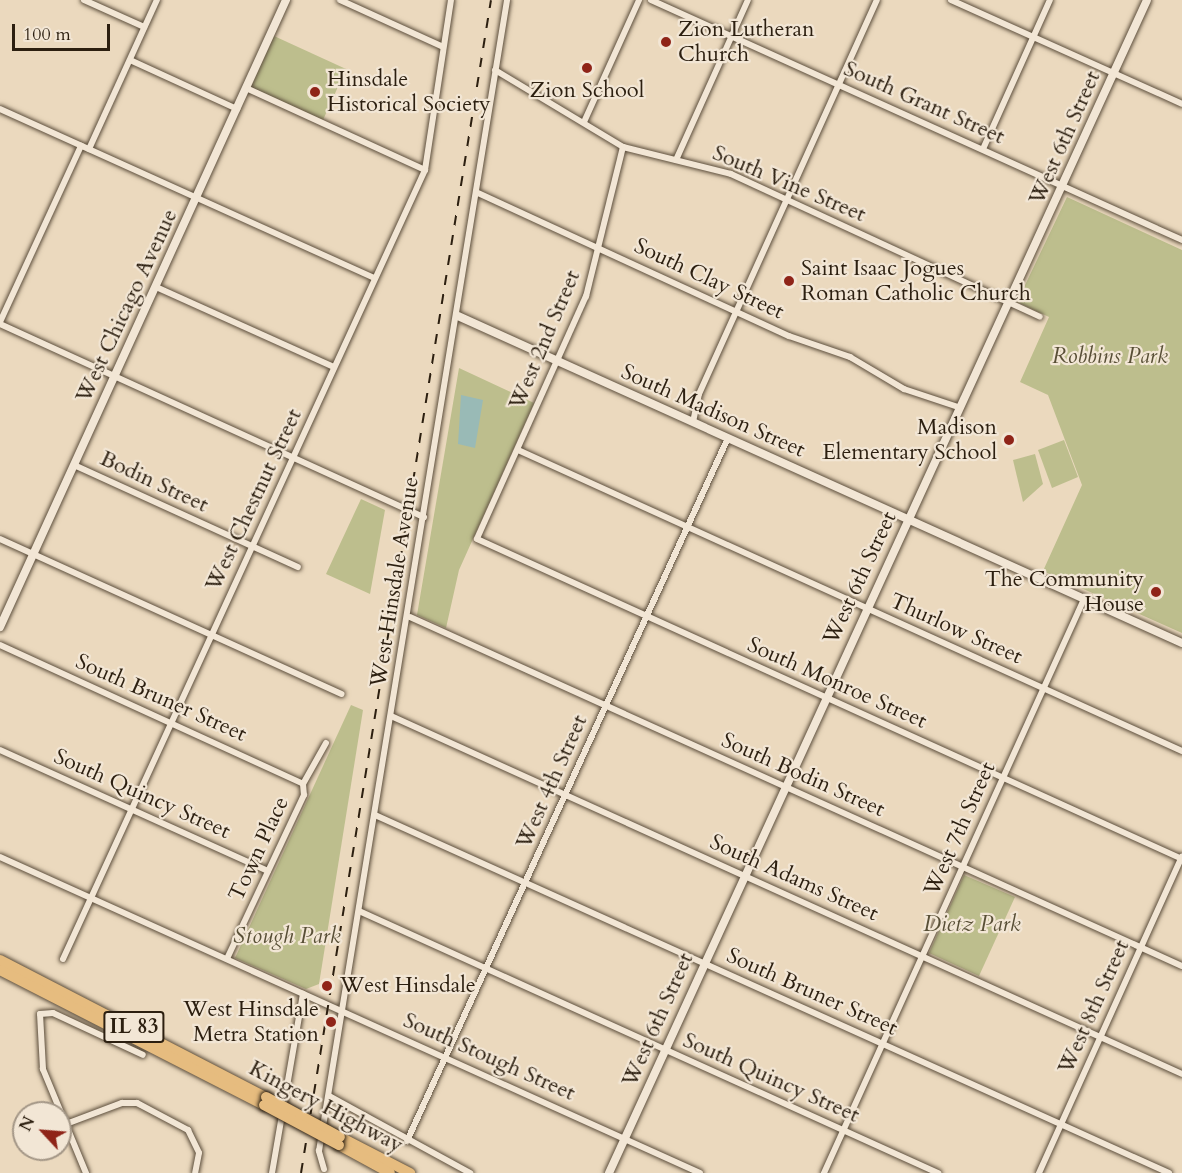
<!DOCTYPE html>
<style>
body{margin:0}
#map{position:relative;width:1182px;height:1173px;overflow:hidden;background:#ebd9be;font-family:Cardo,serif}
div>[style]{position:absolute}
.green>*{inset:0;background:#bdbe8d}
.water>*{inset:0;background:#99bab6}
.roads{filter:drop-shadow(0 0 2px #5c4e3c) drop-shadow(0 0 2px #5c4e3c)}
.street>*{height:6px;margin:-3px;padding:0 3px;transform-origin:3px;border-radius:3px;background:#f2e6d5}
.secondary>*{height:8px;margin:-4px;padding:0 4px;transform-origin:4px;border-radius:4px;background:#f2e6d5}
.highway>*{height:10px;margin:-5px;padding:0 5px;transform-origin:5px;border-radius:5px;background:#e6bc7f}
.rail>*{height:2px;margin-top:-1px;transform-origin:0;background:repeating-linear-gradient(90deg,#2c1f10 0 10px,transparent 0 20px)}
.bridges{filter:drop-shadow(0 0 2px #2c1f10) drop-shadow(0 0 2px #2c1f10)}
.highway-bridge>*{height:10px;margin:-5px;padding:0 5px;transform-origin:5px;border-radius:5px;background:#e6bc7f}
.dots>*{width:16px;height:16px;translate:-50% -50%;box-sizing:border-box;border:3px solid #f2e6d5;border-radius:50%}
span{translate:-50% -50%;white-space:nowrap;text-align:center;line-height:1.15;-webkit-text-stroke:4.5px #f2e6d5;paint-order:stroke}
.shield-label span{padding:2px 4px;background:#f2e6d5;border:2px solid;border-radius:4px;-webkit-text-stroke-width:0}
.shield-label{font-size:21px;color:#2c1f10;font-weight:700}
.poi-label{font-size:22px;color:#2c1f10}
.left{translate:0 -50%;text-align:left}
.right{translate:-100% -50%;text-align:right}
.street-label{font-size:22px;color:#2c1f10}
.park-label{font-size:22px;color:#584f36;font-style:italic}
.north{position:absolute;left:12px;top:1101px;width:60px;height:60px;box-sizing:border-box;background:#f2e6d5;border:2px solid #a39686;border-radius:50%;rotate:296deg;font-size:16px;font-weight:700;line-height:24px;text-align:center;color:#2c1f10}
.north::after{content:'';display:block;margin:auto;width:21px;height:27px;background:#8f2418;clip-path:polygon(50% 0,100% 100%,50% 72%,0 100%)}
.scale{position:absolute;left:12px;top:24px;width:98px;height:27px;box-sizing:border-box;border:3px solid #2c1f10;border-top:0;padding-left:8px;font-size:18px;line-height:21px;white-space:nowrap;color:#2c1f10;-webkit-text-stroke:4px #f2e6d5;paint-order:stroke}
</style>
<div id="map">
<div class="green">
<i style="clip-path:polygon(274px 36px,346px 69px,323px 120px,251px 87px)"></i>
<i style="clip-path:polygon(1067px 197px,1182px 250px,1182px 633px,1043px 571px,1082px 485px,1048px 395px,1020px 382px,1049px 317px,1017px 302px)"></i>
<i style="clip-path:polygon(459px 368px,534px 403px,459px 570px,446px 628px,417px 615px)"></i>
<i style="clip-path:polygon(1064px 440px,1078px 477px,1052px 488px,1038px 450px)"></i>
<i style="clip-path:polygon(1035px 454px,1043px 484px,1023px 502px,1013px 460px)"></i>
<i style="clip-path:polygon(361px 499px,385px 510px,370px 594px,326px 574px)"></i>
<i style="clip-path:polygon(351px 705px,363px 710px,319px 984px,306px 989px,235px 958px)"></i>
<i style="clip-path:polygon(964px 875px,1015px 897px,979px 976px,929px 953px)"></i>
</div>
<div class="water">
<i style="clip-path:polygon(461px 395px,483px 400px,475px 448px,458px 444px)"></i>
</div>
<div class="roads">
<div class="street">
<i style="left:84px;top:0;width:66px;rotate:24.2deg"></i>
<i style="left:340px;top:0;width:113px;rotate:24.5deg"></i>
<i style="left:651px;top:0;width:583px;rotate:24.32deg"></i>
<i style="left:951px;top:0;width:253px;rotate:24.2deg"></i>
<i style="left:130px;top:60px;width:118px;rotate:24.6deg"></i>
<i style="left:495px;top:70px;width:149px;rotate:31deg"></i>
<i style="left:623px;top:147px;width:111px;rotate:14deg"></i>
<i style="left:731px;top:174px;width:340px;rotate:24.8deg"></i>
<i style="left:246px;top:88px;width:197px;rotate:24.6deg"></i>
<i style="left:0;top:109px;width:411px;rotate:24.3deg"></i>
<i style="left:584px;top:122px;width:134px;rotate:-65.7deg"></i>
<i style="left:623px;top:147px;width:154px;rotate:103.9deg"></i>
<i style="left:586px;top:296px;width:266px;rotate:114.2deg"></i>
<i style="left:477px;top:539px;width:774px;rotate:24.41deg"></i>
<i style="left:89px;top:149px;width:164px;rotate:-65.5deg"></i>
<i style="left:983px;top:149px;width:163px;rotate:-65.8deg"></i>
<i style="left:676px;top:160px;width:175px;rotate:-65.8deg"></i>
<i style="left:478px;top:193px;width:342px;rotate:24.7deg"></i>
<i style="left:789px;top:336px;width:65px;rotate:19deg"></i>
<i style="left:850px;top:357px;width:63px;rotate:30.7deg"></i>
<i style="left:904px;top:389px;width:57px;rotate:18.4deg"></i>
<i style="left:156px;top:287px;width:195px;rotate:24.2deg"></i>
<i style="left:0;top:322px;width:194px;rotate:-65.3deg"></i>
<i style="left:0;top:324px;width:466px;rotate:24.5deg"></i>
<i style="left:693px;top:422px;width:29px;rotate:-78deg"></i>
<i style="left:699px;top:394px;width:432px;rotate:-65.7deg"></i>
<i style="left:518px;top:450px;width:729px;rotate:24.39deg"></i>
<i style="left:74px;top:465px;width:246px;rotate:24.5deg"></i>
<i style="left:0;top:539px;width:375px;rotate:24.4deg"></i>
<i style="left:410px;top:617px;width:847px;rotate:24.33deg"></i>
<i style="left:0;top:645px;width:333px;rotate:24.6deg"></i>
<i style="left:303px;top:784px;width:11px;rotate:85deg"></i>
<i style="left:304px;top:795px;width:181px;rotate:115.2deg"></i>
<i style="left:391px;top:716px;width:868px;rotate:24.35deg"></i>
<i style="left:0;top:750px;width:294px;rotate:24.3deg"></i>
<i style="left:303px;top:784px;width:47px;rotate:-60.7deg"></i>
<i style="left:375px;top:815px;width:871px;rotate:24.27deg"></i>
<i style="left:0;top:857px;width:768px;rotate:24.3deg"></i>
<i style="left:359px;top:911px;width:636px;rotate:24.35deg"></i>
<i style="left:63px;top:959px;width:868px;rotate:-65.35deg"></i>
<i style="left:425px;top:170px;width:172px;rotate:-81.3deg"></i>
<i style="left:329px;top:1096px;width:161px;rotate:28.6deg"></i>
<i style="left:66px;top:1124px;width:60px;rotate:-20.6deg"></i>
<i style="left:122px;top:1103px;width:15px"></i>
<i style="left:137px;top:1103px;width:58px;rotate:27.9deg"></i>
<i style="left:188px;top:1130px;width:25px;rotate:64deg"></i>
<i style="left:199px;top:1153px;width:20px;rotate:101deg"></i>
<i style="left:407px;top:1141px;width:773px;rotate:-65.46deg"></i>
<i style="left:324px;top:1169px;width:19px;rotate:-106deg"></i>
<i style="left:319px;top:1151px;width:1166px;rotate:-80.72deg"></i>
<i style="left:86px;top:1173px;width:113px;rotate:-112.5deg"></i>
<i style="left:43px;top:1069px;width:55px;rotate:-93.1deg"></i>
<i style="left:40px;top:1014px;width:13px;rotate:-4deg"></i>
<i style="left:53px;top:1013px;width:99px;rotate:25deg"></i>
<i style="left:272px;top:1173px;width:182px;rotate:-80.2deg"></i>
<i style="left:824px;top:1173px;width:630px;rotate:-65.63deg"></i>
<i style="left:1039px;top:1173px;width:347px;rotate:-65.7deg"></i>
</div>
<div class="secondary">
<i style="left:458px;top:316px;width:794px;rotate:24.31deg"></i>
<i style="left:0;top:627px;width:689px;rotate:-65.48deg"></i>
<i style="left:609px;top:1173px;width:1290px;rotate:-65.36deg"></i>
</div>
<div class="highway">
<i style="left:0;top:960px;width:299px;rotate:27.3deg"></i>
<i style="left:0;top:970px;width:297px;rotate:27.1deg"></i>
<i style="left:340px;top:1137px;width:79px;rotate:27.2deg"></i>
<i style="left:339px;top:1145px;width:58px;rotate:28.8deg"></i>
</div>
</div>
<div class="rail">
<i style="left:301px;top:1173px;width:1188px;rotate:-80.8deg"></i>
</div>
<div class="bridges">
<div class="highway-bridge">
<i style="left:266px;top:1097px;width:84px;rotate:28.4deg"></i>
<i style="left:264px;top:1105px;width:85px;rotate:28.1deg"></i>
</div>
</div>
<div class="dots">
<i style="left:666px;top:42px;background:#8f2418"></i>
<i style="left:587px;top:68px;background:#8f2418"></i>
<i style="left:315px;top:92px;background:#8f2418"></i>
<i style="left:789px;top:281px;background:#8f2418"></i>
<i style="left:1009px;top:440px;background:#8f2418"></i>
<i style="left:1156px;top:592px;background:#8f2418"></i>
<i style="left:327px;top:986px;background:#8f2418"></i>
<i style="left:331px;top:1022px;background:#8f2418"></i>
</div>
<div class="shield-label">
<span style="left:134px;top:1027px">IL 83</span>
</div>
<div class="poi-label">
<span class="left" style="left:678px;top:42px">Zion Lutheran<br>Church</span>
<span class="left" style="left:327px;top:92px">Hinsdale<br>Historical Society</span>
<span style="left:587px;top:91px">Zion School</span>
<span class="left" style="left:801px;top:281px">Saint Isaac Jogues<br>Roman Catholic Church</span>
<span class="right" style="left:997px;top:440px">Madison<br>Elementary School</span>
<span class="right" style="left:1144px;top:592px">The Community<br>House</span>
<span class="left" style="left:340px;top:986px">West Hinsdale</span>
<span class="right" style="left:319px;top:1022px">West Hinsdale<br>Metra Station</span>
</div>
<div class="street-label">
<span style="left:924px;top:103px;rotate:24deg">South Grant Street</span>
<span style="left:1065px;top:138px;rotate:-66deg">West 6th Street</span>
<span style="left:789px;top:184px;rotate:23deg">South Vine Street</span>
<span style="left:709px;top:279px;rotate:25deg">South Clay Street</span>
<span style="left:127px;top:306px;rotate:-65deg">West Chicago Avenue</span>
<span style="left:545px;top:340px;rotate:-67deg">West 2nd Street</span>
<span style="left:713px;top:411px;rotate:24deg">South Madison Street</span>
<span style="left:154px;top:482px;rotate:25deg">Bodin Street</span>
<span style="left:254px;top:500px;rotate:-65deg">West Chestnut Street</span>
<span style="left:860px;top:578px;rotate:-65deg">West 6th Street</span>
<span style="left:395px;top:582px;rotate:-81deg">West Hinsdale Avenue</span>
<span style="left:956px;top:629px;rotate:24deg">Thurlow Street</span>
<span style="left:837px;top:683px;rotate:24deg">South Monroe Street</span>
<span style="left:161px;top:698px;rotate:24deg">South Bruner Street</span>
<span style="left:803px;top:775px;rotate:24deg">South Bodin Street</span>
<span style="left:552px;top:782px;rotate:-66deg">West 4th Street</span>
<span style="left:142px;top:794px;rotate:24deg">South Quincy Street</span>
<span style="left:960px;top:829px;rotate:-66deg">West 7th Street</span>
<span style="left:259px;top:849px;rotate:-65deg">Town Place</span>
<span style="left:794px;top:878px;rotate:24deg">South Adams Street</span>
<span style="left:812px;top:992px;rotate:24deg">South Bruner Street</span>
<span style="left:1094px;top:1007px;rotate:-66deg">West 8th Street</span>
<span style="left:658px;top:1020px;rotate:-66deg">West 6th Street</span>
<span style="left:489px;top:1057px;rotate:24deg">South Stough Street</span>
<span style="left:771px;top:1078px;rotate:24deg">South Quincy Street</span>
<span style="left:326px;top:1107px;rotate:28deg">Kingery Highway</span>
</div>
<div class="park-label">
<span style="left:1110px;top:357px">Robbins Park</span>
<span style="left:972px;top:925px">Dietz Park</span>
<span style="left:287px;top:937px">Stough Park</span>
</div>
<div class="north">N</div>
<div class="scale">100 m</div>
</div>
